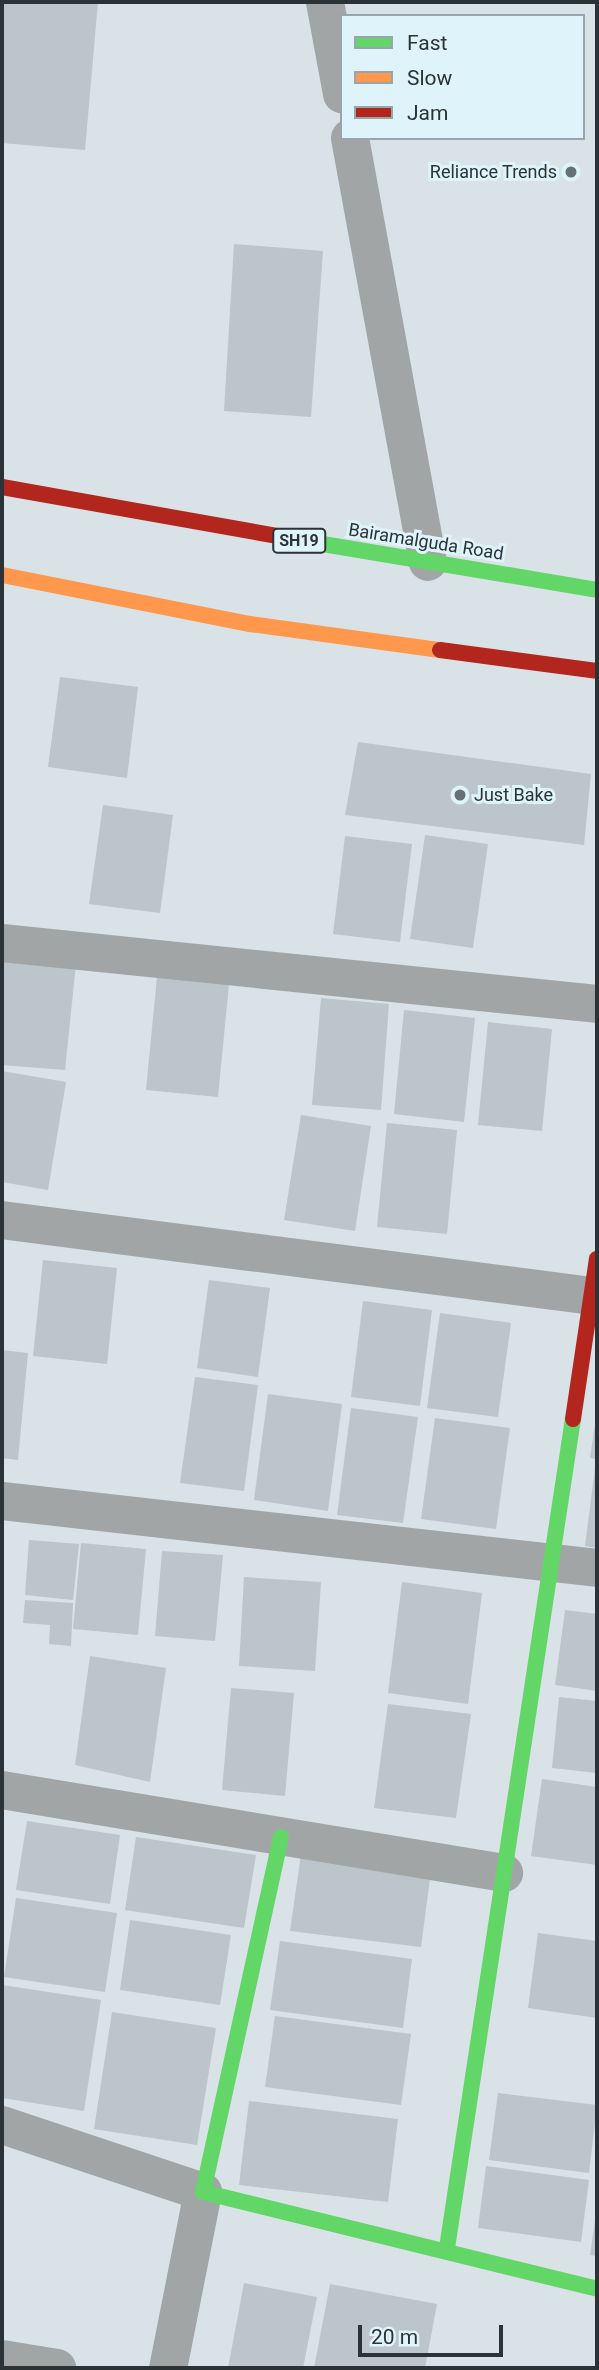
<!DOCTYPE html>
<style>
body{margin:0}
#map{position:relative;width:599px;height:2370px;overflow:hidden;background:#d8e2e7;font-family:Roboto,sans-serif}
div>[style]{position:absolute}
.building>*{inset:0;background:#bcc5c9}
.street>*{height:38px;margin:-19px;padding:0 19px;transform-origin:19px;border-radius:19px;background:#a2a5a6}
.fast>*{height:16px;margin:-8px;padding:0 8px;transform-origin:8px;border-radius:8px;background:#63d668}
.slow>*{height:16px;margin:-8px;padding:0 8px;transform-origin:8px;border-radius:8px;background:#ff974d}
.jam>*{height:16px;margin:-8px;padding:0 8px;transform-origin:8px;border-radius:8px;background:#b3261e}
.dots>*{width:19px;height:19px;translate:-50% -50%;box-sizing:border-box;border:4px solid #dff3fa;border-radius:50%}
span{translate:-50% -50%;white-space:nowrap;text-align:center;line-height:1.15;-webkit-text-stroke:6px #dff3fa;paint-order:stroke}
.shield-label span{padding:2px 5px;background:#dff3fa;border:2px solid;border-radius:5px;-webkit-text-stroke-width:0}
.shield-label{font-size:16px;color:#2c3336;font-weight:700}
.poi-label{font-size:18px;color:#2c3336}
.right{translate:-100% -50%;text-align:right}
.left{translate:0 -50%;text-align:left}
.street-label{font-size:18px;color:#2c3336}
.frame{position:absolute;inset:0;border:4px solid #2c3336;pointer-events:none}
.legend{position:absolute;left:340px;top:14px;width:245px;height:126px;box-sizing:border-box;background:#dff3fa;border:2px solid #97a6ac;margin:0;padding:9px 12px;list-style:none;font-size:21px;color:#2c3336}
.legend li{display:flex;align-items:center;gap:14px;height:35px}
.legend b{width:35px;border:2px solid #97a6ac}
.scale{position:absolute;left:358px;top:2325px;width:145px;height:32px;box-sizing:border-box;border:4px solid #2c3336;border-top:0;padding-left:9px;font-size:21px;line-height:24px;white-space:nowrap;color:#2c3336;-webkit-text-stroke:5px #dff3fa;paint-order:stroke}
</style>
<div id="map">
<div class="building">
<i style="clip-path:polygon(2px 2px,98px 2px,85px 150px,2px 143px)"></i>
<i style="clip-path:polygon(234px 244px,323px 251px,311px 417px,224px 411px)"></i>
<i style="clip-path:polygon(60px 677px,138px 687px,127px 778px,48px 767px)"></i>
<i style="clip-path:polygon(358px 742px,591px 774px,584px 845px,345px 815px)"></i>
<i style="clip-path:polygon(103px 805px,173px 815px,160px 913px,89px 904px)"></i>
<i style="clip-path:polygon(425px 835px,488px 844px,473px 948px,410px 939px)"></i>
<i style="clip-path:polygon(345px 836px,412px 844px,400px 942px,333px 934px)"></i>
<i style="clip-path:polygon(2px 956px,76px 964px,65px 1070px,2px 1065px)"></i>
<i style="clip-path:polygon(157px 977px,229px 984px,218px 1097px,146px 1090px)"></i>
<i style="clip-path:polygon(321px 998px,389px 1004px,381px 1110px,312px 1105px)"></i>
<i style="clip-path:polygon(404px 1010px,475px 1018px,464px 1122px,394px 1114px)"></i>
<i style="clip-path:polygon(488px 1022px,552px 1029px,542px 1131px,478px 1125px)"></i>
<i style="clip-path:polygon(2px 1071px,66px 1082px,48px 1190px,2px 1182px)"></i>
<i style="clip-path:polygon(301px 1115px,371px 1126px,355px 1231px,284px 1220px)"></i>
<i style="clip-path:polygon(387px 1123px,457px 1130px,447px 1234px,377px 1227px)"></i>
<i style="clip-path:polygon(43px 1260px,117px 1268px,107px 1364px,33px 1356px)"></i>
<i style="clip-path:polygon(209px 1280px,270px 1288px,258px 1377px,197px 1368px)"></i>
<i style="clip-path:polygon(363px 1301px,432px 1310px,420px 1406px,351px 1397px)"></i>
<i style="clip-path:polygon(440px 1313px,511px 1323px,498px 1417px,427px 1408px)"></i>
<i style="clip-path:polygon(2px 1350px,28px 1353px,18px 1460px,2px 1458px)"></i>
<i style="clip-path:polygon(195px 1377px,258px 1385px,244px 1491px,180px 1483px)"></i>
<i style="clip-path:polygon(268px 1394px,342px 1404px,328px 1511px,254px 1500px)"></i>
<i style="clip-path:polygon(351px 1408px,418px 1417px,403px 1523px,337px 1515px)"></i>
<i style="clip-path:polygon(435px 1418px,510px 1428px,496px 1529px,421px 1519px)"></i>
<i style="clip-path:polygon(596px 1418px,597px 1418px,597px 1459px,590px 1458px)"></i>
<i style="clip-path:polygon(595px 1468px,597px 1468px,597px 1548px,585px 1546px)"></i>
<i style="clip-path:polygon(29px 1540px,79px 1544px,73px 1600px,25px 1595px)"></i>
<i style="clip-path:polygon(81px 1543px,146px 1549px,138px 1635px,73px 1629px)"></i>
<i style="clip-path:polygon(162px 1551px,223px 1555px,215px 1641px,155px 1636px)"></i>
<i style="clip-path:polygon(244px 1577px,321px 1582px,315px 1671px,239px 1666px)"></i>
<i style="clip-path:polygon(402px 1582px,482px 1593px,468px 1704px,388px 1693px)"></i>
<i style="clip-path:polygon(25px 1600px,73px 1603px,71px 1646px,49px 1644px,50px 1625px,23px 1623px)"></i>
<i style="clip-path:polygon(565px 1610px,597px 1614px,597px 1691px,555px 1685px)"></i>
<i style="clip-path:polygon(90px 1656px,166px 1668px,150px 1782px,75px 1765px)"></i>
<i style="clip-path:polygon(231px 1688px,294px 1693px,285px 1796px,222px 1790px)"></i>
<i style="clip-path:polygon(559px 1697px,597px 1701px,597px 1773px,552px 1768px)"></i>
<i style="clip-path:polygon(388px 1704px,471px 1714px,456px 1818px,374px 1808px)"></i>
<i style="clip-path:polygon(542px 1779px,597px 1787px,597px 1865px,531px 1856px)"></i>
<i style="clip-path:polygon(27px 1821px,120px 1835px,110px 1904px,16px 1890px)"></i>
<i style="clip-path:polygon(136px 1837px,256px 1855px,244px 1928px,125px 1910px)"></i>
<i style="clip-path:polygon(301px 1854px,431px 1871px,421px 1947px,290px 1931px)"></i>
<i style="clip-path:polygon(16px 1898px,117px 1913px,105px 1992px,4px 1977px)"></i>
<i style="clip-path:polygon(130px 1920px,231px 1935px,220px 2005px,120px 1990px)"></i>
<i style="clip-path:polygon(538px 1933px,597px 1941px,597px 2018px,528px 2008px)"></i>
<i style="clip-path:polygon(280px 1941px,412px 1959px,403px 2028px,270px 2010px)"></i>
<i style="clip-path:polygon(2px 1985px,101px 2000px,84px 2111px,2px 2098px)"></i>
<i style="clip-path:polygon(112px 2012px,216px 2028px,197px 2145px,94px 2129px)"></i>
<i style="clip-path:polygon(275px 2016px,411px 2034px,401px 2105px,265px 2087px)"></i>
<i style="clip-path:polygon(498px 2093px,597px 2105px,589px 2173px,489px 2160px)"></i>
<i style="clip-path:polygon(249px 2101px,398px 2119px,388px 2202px,239px 2185px)"></i>
<i style="clip-path:polygon(486px 2166px,589px 2180px,581px 2242px,478px 2228px)"></i>
<i style="clip-path:polygon(596px 2214px,597px 2214px,597px 2256px,590px 2255px)"></i>
<i style="clip-path:polygon(244px 2283px,317px 2297px,303px 2368px,228px 2368px)"></i>
<i style="clip-path:polygon(330px 2284px,437px 2304px,425px 2368px,314px 2368px)"></i>
</div>
<div class="street">
<i style="left:325px;top:2px;width:94px;rotate:79.5deg"></i>
<i style="left:350px;top:138px;width:431px;rotate:79.6deg"></i>
<i style="left:2px;top:943px;width:598px;rotate:5.85deg"></i>
<i style="left:2px;top:1220px;width:595px;rotate:7.34deg"></i>
<i style="left:2px;top:1501px;width:599px;rotate:6.42deg"></i>
<i style="left:2px;top:1790px;width:509px;rotate:9.39deg"></i>
<i style="left:2px;top:2125px;width:212px;rotate:18.4deg"></i>
<i style="left:203px;top:2192px;width:179px;rotate:101.2deg"></i>
<i style="left:2px;top:2359px;width:56px;rotate:9.3deg"></i>
</div>
<div class="fast">
<i style="left:293px;top:539px;width:308px;rotate:9.5deg"></i>
<i style="left:281px;top:1837px;width:363px;rotate:102.4deg"></i>
<i style="left:203px;top:2192px;width:406px;rotate:13.8deg"></i>
<i style="left:447px;top:2248px;width:839px;rotate:-81.36deg"></i>
</div>
<div class="slow">
<i style="left:2px;top:575px;width:253px;rotate:11.2deg"></i>
<i style="left:250px;top:624px;width:192px;rotate:7.8deg"></i>
</div>
<div class="jam">
<i style="left:2px;top:487px;width:296px;rotate:10.1deg"></i>
<i style="left:440px;top:650px;width:158px;rotate:7.6deg"></i>
<i style="left:573px;top:1419px;width:162px;rotate:-81.5deg"></i>
</div>
<div class="dots">
<i style="left:571px;top:172px;background:#687074"></i>
<i style="left:460px;top:795px;background:#687074"></i>
</div>
<div class="shield-label">
<span style="left:299px;top:541px">SH19</span>
</div>
<div class="poi-label">
<span class="right" style="left:557px;top:172px">Reliance Trends</span>
<span class="left" style="left:474px;top:795px">Just Bake</span>
</div>
<div class="street-label">
<span style="left:426px;top:542px;rotate:9deg">Bairamalguda Road</span>
</div>
<div class="frame"></div>
<ul class="legend">
<li><b style="height:9px;background:#63d668"></b>Fast</li>
<li><b style="height:9px;background:#ff974d"></b>Slow</li>
<li><b style="height:9px;background:#b3261e"></b>Jam</li>
</ul>
<div class="scale">20 m</div>
</div>
